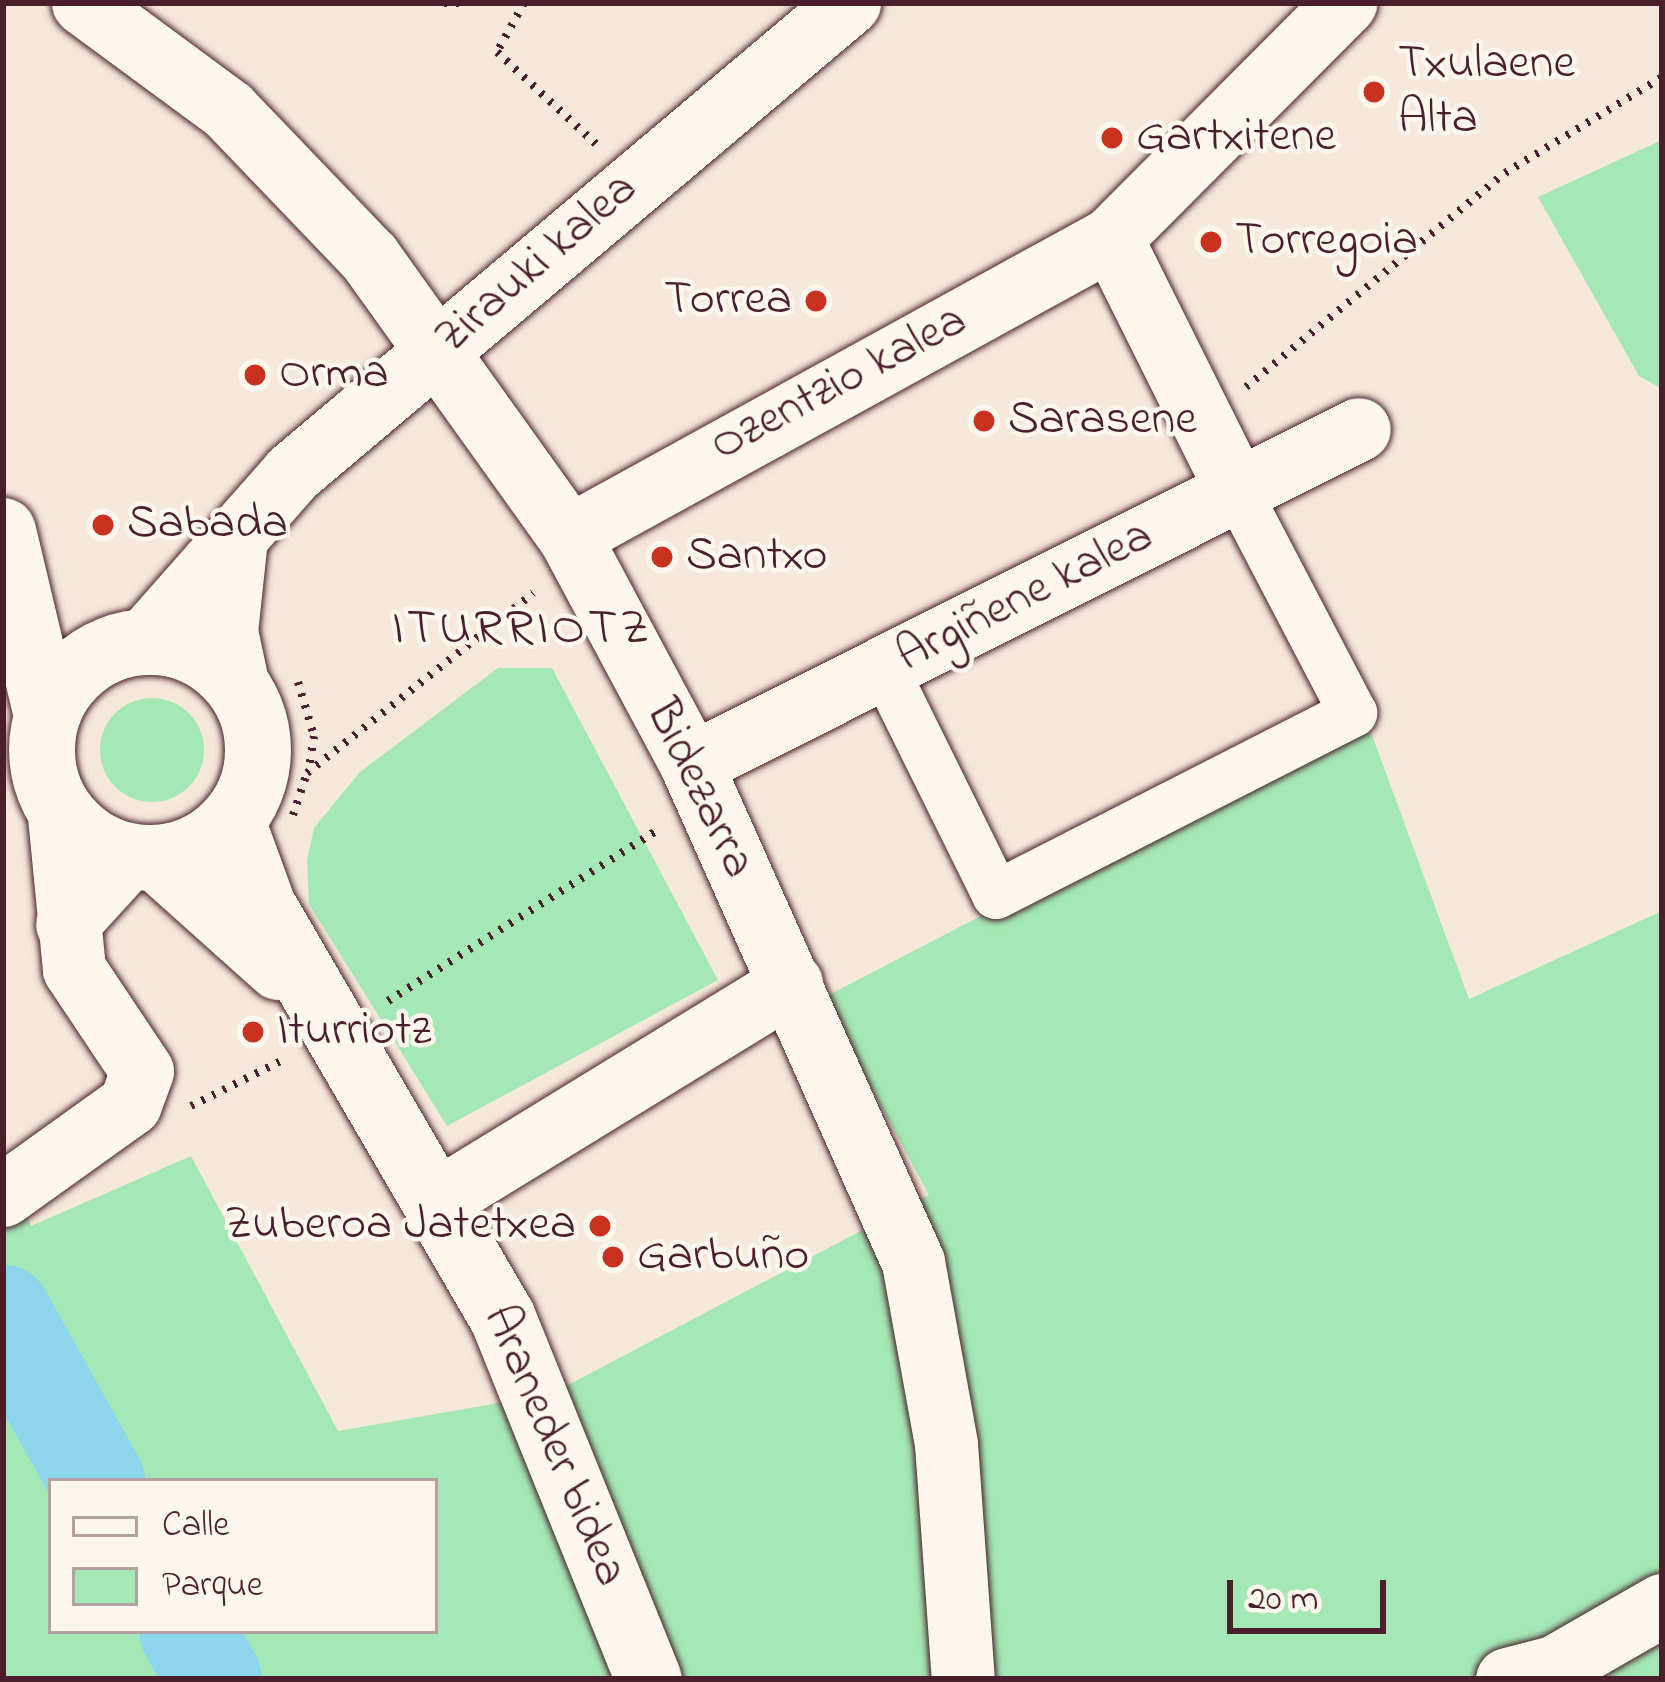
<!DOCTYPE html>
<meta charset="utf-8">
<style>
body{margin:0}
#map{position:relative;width:1665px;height:1682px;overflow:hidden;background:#f6e8db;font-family:"Indie Flower",sans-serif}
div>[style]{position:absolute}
.green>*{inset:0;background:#a4e9b5}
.round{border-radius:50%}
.river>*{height:96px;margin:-48px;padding:0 48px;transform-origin:48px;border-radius:48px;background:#8cd5ed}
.path>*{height:8px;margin-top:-4px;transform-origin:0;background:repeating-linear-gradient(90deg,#4a1f2b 0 3px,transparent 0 12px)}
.roads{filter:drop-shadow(0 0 3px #4a1f2b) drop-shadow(0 0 3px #4a1f2b)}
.pedestrian>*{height:48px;margin:-24px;padding:0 24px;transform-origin:24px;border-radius:24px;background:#fbf7ec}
.minor>*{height:63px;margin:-31.5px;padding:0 31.5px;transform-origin:31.5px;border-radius:31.5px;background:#fbf7ec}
.tertiary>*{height:66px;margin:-33px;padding:0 33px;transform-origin:33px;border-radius:33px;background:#fbf7ec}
.tertiary>.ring{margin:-33px;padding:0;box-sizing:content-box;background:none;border:66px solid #fbf7ec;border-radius:50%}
.dots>*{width:33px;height:33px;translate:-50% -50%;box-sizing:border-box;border:6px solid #fbf7ec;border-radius:50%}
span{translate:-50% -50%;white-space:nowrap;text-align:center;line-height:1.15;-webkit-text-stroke:9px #fbf7ec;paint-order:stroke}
.poi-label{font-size:48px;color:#4a1f2b}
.left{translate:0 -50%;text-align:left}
.right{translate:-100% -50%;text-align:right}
.street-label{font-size:48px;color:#4a1f2b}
.neighbourhood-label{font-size:51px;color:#4a1f2b;letter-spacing:3px}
.frame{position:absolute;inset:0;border:6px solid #4a1f2b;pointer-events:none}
.legend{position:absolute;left:48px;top:1478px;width:390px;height:156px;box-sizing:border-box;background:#fbf7ec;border:3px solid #b4a19f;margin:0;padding:15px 21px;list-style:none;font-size:36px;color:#4a1f2b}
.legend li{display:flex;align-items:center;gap:24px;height:60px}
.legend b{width:60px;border:3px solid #b4a19f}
.scale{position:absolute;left:1227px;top:1580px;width:159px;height:54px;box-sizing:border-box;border:6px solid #4a1f2b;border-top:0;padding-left:15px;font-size:36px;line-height:42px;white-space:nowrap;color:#4a1f2b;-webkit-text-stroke:9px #fbf7ec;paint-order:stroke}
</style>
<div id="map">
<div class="green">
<i style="clip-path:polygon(1662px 140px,1662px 389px,1639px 376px,1538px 197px)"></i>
<i style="clip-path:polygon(498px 668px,552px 668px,718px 980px,447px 1126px,309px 904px,307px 860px,314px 828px,360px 772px)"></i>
<i class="round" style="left:100px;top:698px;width:104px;height:104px"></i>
<i style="clip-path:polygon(evenodd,1365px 716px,1469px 999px,1662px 911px,1662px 1679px,3px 1679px,3px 1162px,31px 1226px,191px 1156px,338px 1431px,551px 1394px,929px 1195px,823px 998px,1365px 716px,51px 1481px,435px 1481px,435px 1631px,51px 1631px,51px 1481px)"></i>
</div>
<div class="river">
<i style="left:3px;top:1313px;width:193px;rotate:60.8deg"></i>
<i style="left:187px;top:1631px;width:55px;rotate:60.6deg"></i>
</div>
<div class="path">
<i style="left:444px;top:3px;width:15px"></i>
<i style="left:524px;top:3px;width:56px;rotate:118.9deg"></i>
<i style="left:497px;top:52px;width:137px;rotate:42.9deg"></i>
<i style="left:1246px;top:387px;width:336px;rotate:-39.6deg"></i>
<i style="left:1505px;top:173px;width:184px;rotate:-31.4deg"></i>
<i style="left:298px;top:682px;width:56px;rotate:73.5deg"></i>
<i style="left:314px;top:736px;width:36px;rotate:99deg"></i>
<i style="left:293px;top:815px;width:44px;rotate:-71.6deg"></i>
<i style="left:307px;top:773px;width:289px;rotate:-38.5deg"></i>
<i style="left:388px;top:1001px;width:321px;rotate:-32.4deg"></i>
<i style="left:191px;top:1106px;width:105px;rotate:-26.6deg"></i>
</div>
<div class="roads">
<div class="pedestrian">
<i style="left:884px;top:668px;width:253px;rotate:63.7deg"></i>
<i style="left:996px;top:895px;width:401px;rotate:-27deg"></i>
<i style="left:1353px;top:713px;width:250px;rotate:-117.6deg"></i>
</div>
<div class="minor">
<i style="left:83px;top:3px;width:180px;rotate:36.4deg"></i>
<i style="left:228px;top:110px;width:204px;rotate:46.2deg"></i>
<i style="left:369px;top:257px;width:343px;rotate:54.4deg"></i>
<i style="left:569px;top:536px;width:259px;rotate:61.8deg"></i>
<i style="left:691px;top:764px;width:545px;rotate:65.97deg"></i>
<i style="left:913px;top:1262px;width:185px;rotate:79.7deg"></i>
<i style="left:946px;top:1444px;width:236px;rotate:85.9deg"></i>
<i style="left:1111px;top:238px;width:283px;rotate:63.5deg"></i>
<i style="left:569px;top:536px;width:619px;rotate:-28.8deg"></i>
<i style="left:1111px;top:238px;width:332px;rotate:-45.1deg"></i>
<i style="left:236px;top:538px;width:94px;rotate:96.1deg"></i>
<i style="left:226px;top:631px;width:57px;rotate:77.9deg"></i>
<i style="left:145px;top:640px;width:222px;rotate:-48.6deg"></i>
<i style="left:292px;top:473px;width:729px;rotate:-40.16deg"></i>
<i style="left:691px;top:764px;width:747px;rotate:-26.63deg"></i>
<i style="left:67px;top:924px;width:92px;rotate:-47.6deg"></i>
<i style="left:3px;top:1195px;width:156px;rotate:-35.6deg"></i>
<i style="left:130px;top:1104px;width:35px;rotate:-70deg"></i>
<i style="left:142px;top:1071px;width:123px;rotate:-123.7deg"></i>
<i style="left:74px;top:969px;width:164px;rotate:-95.6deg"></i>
<i style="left:439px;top:1199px;width:413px;rotate:-31.5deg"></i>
<i style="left:1507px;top:1679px;width:49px;rotate:-14.3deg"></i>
<i style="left:1554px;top:1667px;width:125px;rotate:-29.9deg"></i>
</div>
<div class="tertiary">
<i style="left:3px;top:531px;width:190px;rotate:76.6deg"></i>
<i class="ring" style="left:42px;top:642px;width:150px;height:150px"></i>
<i style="left:232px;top:821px;width:90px;rotate:70deg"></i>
<i style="left:263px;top:906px;width:475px;rotate:59.8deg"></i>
<i style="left:502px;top:1316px;width:392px;rotate:68deg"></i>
<i style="left:157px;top:858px;width:164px;rotate:41.8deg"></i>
</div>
</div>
<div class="dots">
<i style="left:1374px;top:92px;background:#c8321e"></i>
<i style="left:1112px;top:138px;background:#c8321e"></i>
<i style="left:1211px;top:242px;background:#c8321e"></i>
<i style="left:816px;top:301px;background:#c8321e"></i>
<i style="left:255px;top:375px;background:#c8321e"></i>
<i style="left:984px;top:421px;background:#c8321e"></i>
<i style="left:103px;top:525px;background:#c8321e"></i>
<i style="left:662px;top:557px;background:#c8321e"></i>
<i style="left:253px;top:1032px;background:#c8321e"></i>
<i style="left:600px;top:1226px;background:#c8321e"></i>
<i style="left:613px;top:1257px;background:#c8321e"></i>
</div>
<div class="poi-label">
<span class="left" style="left:1398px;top:92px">Txulaene<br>Alta</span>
<span class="left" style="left:1136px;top:138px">Gartxitene</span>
<span class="left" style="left:1235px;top:242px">Torregoia</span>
<span class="right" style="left:792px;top:301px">Torrea</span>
<span class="left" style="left:279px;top:375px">Orma</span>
<span class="left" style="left:1008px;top:421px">Sarasene</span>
<span class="left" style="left:127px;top:525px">Sabada</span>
<span class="left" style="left:686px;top:557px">Santxo</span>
<span class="left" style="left:277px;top:1032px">Iturriotz</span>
<span class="right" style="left:576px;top:1226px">Zuberoa Jatetxea</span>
<span class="left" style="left:637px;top:1257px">Garbuño</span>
</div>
<div class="street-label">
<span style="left:537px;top:264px;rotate:-41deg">Zirauki kalea</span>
<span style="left:839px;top:384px;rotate:-28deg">Ozentzio kalea</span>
<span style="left:1025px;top:597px;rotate:-27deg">Argiñene kalea</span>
<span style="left:699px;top:789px;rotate:64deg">Bidezarra</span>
<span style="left:554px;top:1446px;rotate:67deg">Araneder bidea</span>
</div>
<div class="neighbourhood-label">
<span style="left:522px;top:630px">ITURRIOTZ</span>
</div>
<div class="frame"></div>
<ul class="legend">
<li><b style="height:15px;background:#fbf7ec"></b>Calle</li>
<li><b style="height:33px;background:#a4e9b5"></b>Parque</li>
</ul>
<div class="scale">20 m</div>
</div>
